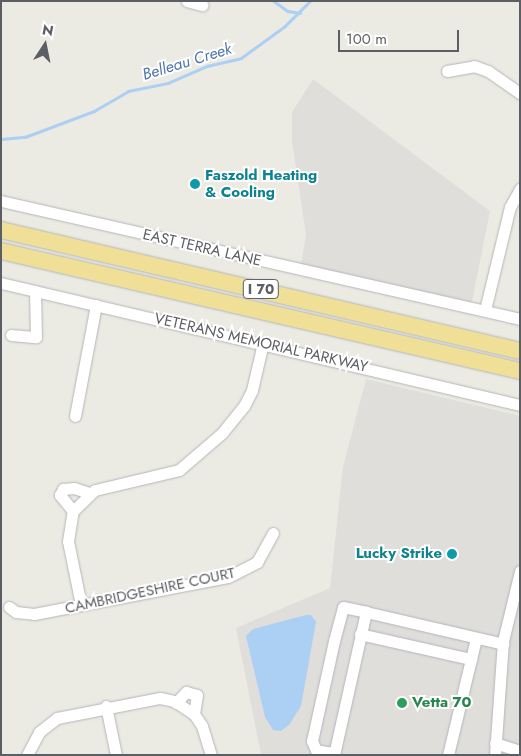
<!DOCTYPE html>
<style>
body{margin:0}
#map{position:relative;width:521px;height:756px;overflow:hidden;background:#ecebe3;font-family:Jost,sans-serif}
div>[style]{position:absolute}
.industrial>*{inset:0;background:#e0dedb}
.water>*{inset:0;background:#accff4}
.stream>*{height:2.5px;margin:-1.25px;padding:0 1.25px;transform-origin:1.25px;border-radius:1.25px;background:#accff4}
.roads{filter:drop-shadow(0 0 1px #b4b5b9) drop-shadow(0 0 1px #b4b5b9)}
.minor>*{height:11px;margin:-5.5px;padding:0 5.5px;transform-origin:5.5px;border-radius:5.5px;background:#fff}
.highway>*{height:16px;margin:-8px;padding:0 8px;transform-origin:8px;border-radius:8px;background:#efdf97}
.dots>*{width:14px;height:14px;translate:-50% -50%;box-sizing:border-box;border:2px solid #fff;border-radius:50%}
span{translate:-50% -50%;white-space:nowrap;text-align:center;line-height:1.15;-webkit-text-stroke:4px #fff;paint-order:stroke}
.shield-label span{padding:1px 4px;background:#fff;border:1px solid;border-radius:4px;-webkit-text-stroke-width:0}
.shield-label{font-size:14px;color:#5b5e62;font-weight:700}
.culture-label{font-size:15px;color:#0d838f;font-weight:700}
.left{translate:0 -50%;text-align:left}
.right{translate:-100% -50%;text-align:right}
.street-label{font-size:15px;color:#5b5e62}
.leisure-label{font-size:15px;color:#27864d;font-weight:700}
.water-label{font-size:16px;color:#4f76ac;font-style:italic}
.frame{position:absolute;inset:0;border:2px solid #5b5e62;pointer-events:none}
.north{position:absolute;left:20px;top:20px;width:50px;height:50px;-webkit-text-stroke:4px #fff;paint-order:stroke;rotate:11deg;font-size:14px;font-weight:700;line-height:20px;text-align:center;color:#5b5e62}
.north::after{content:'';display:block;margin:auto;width:18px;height:22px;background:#5b5e62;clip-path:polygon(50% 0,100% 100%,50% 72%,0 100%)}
.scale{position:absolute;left:338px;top:30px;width:121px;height:22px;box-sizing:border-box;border:2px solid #5b5e62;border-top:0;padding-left:6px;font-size:15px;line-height:18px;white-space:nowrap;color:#5b5e62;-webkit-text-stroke:4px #fff;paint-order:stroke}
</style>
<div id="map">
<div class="industrial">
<i style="clip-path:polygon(313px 79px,490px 211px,472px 302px,301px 264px,306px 235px,292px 141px,292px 112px)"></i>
<i style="clip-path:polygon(366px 379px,520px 416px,520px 755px,261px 755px,236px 628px,330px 588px,343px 467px)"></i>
</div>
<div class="water">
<i style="clip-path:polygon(306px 615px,311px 615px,316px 622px,301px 706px,289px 725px,281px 731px,273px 730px,265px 717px,246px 636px,253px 629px)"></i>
</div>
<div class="stream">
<i style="left:274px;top:1px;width:17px;rotate:36deg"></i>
<i style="left:288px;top:11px;width:12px;rotate:9deg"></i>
<i style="left:1px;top:139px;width:24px;rotate:-5deg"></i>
<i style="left:25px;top:137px;width:74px;rotate:-20.6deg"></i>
<i style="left:94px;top:111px;width:39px;rotate:-30deg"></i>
<i style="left:128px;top:91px;width:41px;rotate:-11.3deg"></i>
<i style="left:168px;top:83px;width:43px;rotate:-23.6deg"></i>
<i style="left:207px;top:66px;width:35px;rotate:-13deg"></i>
<i style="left:241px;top:58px;width:54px;rotate:-36deg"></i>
<i style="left:285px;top:26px;width:35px;rotate:-45deg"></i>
</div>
<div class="roads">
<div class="minor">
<i style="left:187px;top:1px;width:16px;rotate:15deg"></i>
<i style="left:447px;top:71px;width:27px;rotate:-10deg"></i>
<i style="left:474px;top:66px;width:15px;rotate:20deg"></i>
<i style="left:488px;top:71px;width:39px;rotate:35deg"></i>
<i style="left:1px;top:201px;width:532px;rotate:12.81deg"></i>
<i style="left:1px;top:283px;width:533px;rotate:13.23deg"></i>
<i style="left:485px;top:310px;width:106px;rotate:-76.4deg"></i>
<i style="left:510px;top:207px;width:21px;rotate:-61deg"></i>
<i style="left:11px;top:335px;width:25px;rotate:5deg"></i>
<i style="left:36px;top:337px;width:46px;rotate:-91.2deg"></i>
<i style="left:75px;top:416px;width:113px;rotate:-79.3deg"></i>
<i style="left:73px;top:511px;width:21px;rotate:-129deg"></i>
<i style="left:60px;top:495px;width:7px;rotate:-63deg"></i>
<i style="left:63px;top:489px;width:11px;rotate:-5deg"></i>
<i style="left:74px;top:488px;width:16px;rotate:18deg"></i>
<i style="left:81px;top:605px;width:65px;rotate:-101.5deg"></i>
<i style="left:68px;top:541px;width:30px;rotate:-81deg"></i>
<i style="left:73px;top:511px;width:30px;rotate:-44deg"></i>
<i style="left:95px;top:490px;width:86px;rotate:-13.4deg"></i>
<i style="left:179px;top:470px;width:57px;rotate:-40.7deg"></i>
<i style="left:222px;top:433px;width:35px;rotate:-51deg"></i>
<i style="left:244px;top:406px;width:18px;rotate:-63deg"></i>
<i style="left:252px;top:390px;width:48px;rotate:-76.8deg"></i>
<i style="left:9px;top:607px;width:9px;rotate:36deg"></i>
<i style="left:16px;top:612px;width:18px;rotate:6deg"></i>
<i style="left:34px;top:614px;width:197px;rotate:-10.8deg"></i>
<i style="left:228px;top:577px;width:33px;rotate:-27deg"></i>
<i style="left:257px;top:562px;width:33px;rotate:-61deg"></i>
<i style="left:360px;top:634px;width:114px;rotate:12.7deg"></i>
<i style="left:176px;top:703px;width:15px;rotate:-48deg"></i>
<i style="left:186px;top:692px;width:11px;rotate:15deg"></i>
<i style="left:197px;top:695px;width:19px;rotate:99deg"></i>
<i style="left:106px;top:706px;width:50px;rotate:78.5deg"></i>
<i style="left:495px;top:743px;width:26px;rotate:18deg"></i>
<i style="left:333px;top:753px;width:17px;rotate:-170deg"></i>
<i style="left:316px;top:750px;width:10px;rotate:-114deg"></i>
<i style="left:312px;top:741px;width:102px;rotate:-77.6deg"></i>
<i style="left:334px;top:641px;width:35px;rotate:-75deg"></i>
<i style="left:343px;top:607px;width:24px;rotate:12deg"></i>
<i style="left:27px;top:755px;width:26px;rotate:-62deg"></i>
<i style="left:39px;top:732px;width:23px;rotate:-38deg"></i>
<i style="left:57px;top:718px;width:105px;rotate:-11deg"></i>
<i style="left:160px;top:698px;width:14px;rotate:12deg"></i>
<i style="left:174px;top:701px;width:24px;rotate:33deg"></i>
<i style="left:194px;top:714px;width:14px;rotate:56deg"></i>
<i style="left:202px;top:726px;width:30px;rotate:73deg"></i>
<i style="left:334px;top:755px;width:147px;rotate:-77.4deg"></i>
<i style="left:366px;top:612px;width:141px;rotate:13.1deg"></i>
<i style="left:448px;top:755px;width:120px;rotate:-76.5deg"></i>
<i style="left:495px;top:755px;width:114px;rotate:-86deg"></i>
<i style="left:503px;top:641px;width:72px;rotate:-76.3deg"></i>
</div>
<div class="highway">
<i style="left:1px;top:230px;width:533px;rotate:13.12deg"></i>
<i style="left:1px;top:251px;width:533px;rotate:13.02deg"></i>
</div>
</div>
<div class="dots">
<i style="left:195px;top:184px;background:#0f9aa8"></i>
<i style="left:452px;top:554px;background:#0f9aa8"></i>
<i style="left:402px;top:703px;background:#2e9e5b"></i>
</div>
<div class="shield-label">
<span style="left:261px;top:289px">I 70</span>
</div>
<div class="culture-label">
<span class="left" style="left:205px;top:184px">Faszold Heating<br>&amp; Cooling</span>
<span class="right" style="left:442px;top:554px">Lucky Strike</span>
</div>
<div class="street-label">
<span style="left:202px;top:248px;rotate:13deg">EAST TERRA LANE</span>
<span style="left:261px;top:343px;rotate:13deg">VETERANS MEMORIAL PARKWAY</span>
<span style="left:150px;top:591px;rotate:-12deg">CAMBRIDGESHIRE COURT</span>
</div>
<div class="leisure-label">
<span class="left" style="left:412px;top:703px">Vetta 70</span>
</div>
<div class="water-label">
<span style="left:187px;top:62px;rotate:-17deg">Belleau Creek</span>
</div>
<div class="frame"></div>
<div class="north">N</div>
<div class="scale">100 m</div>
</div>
